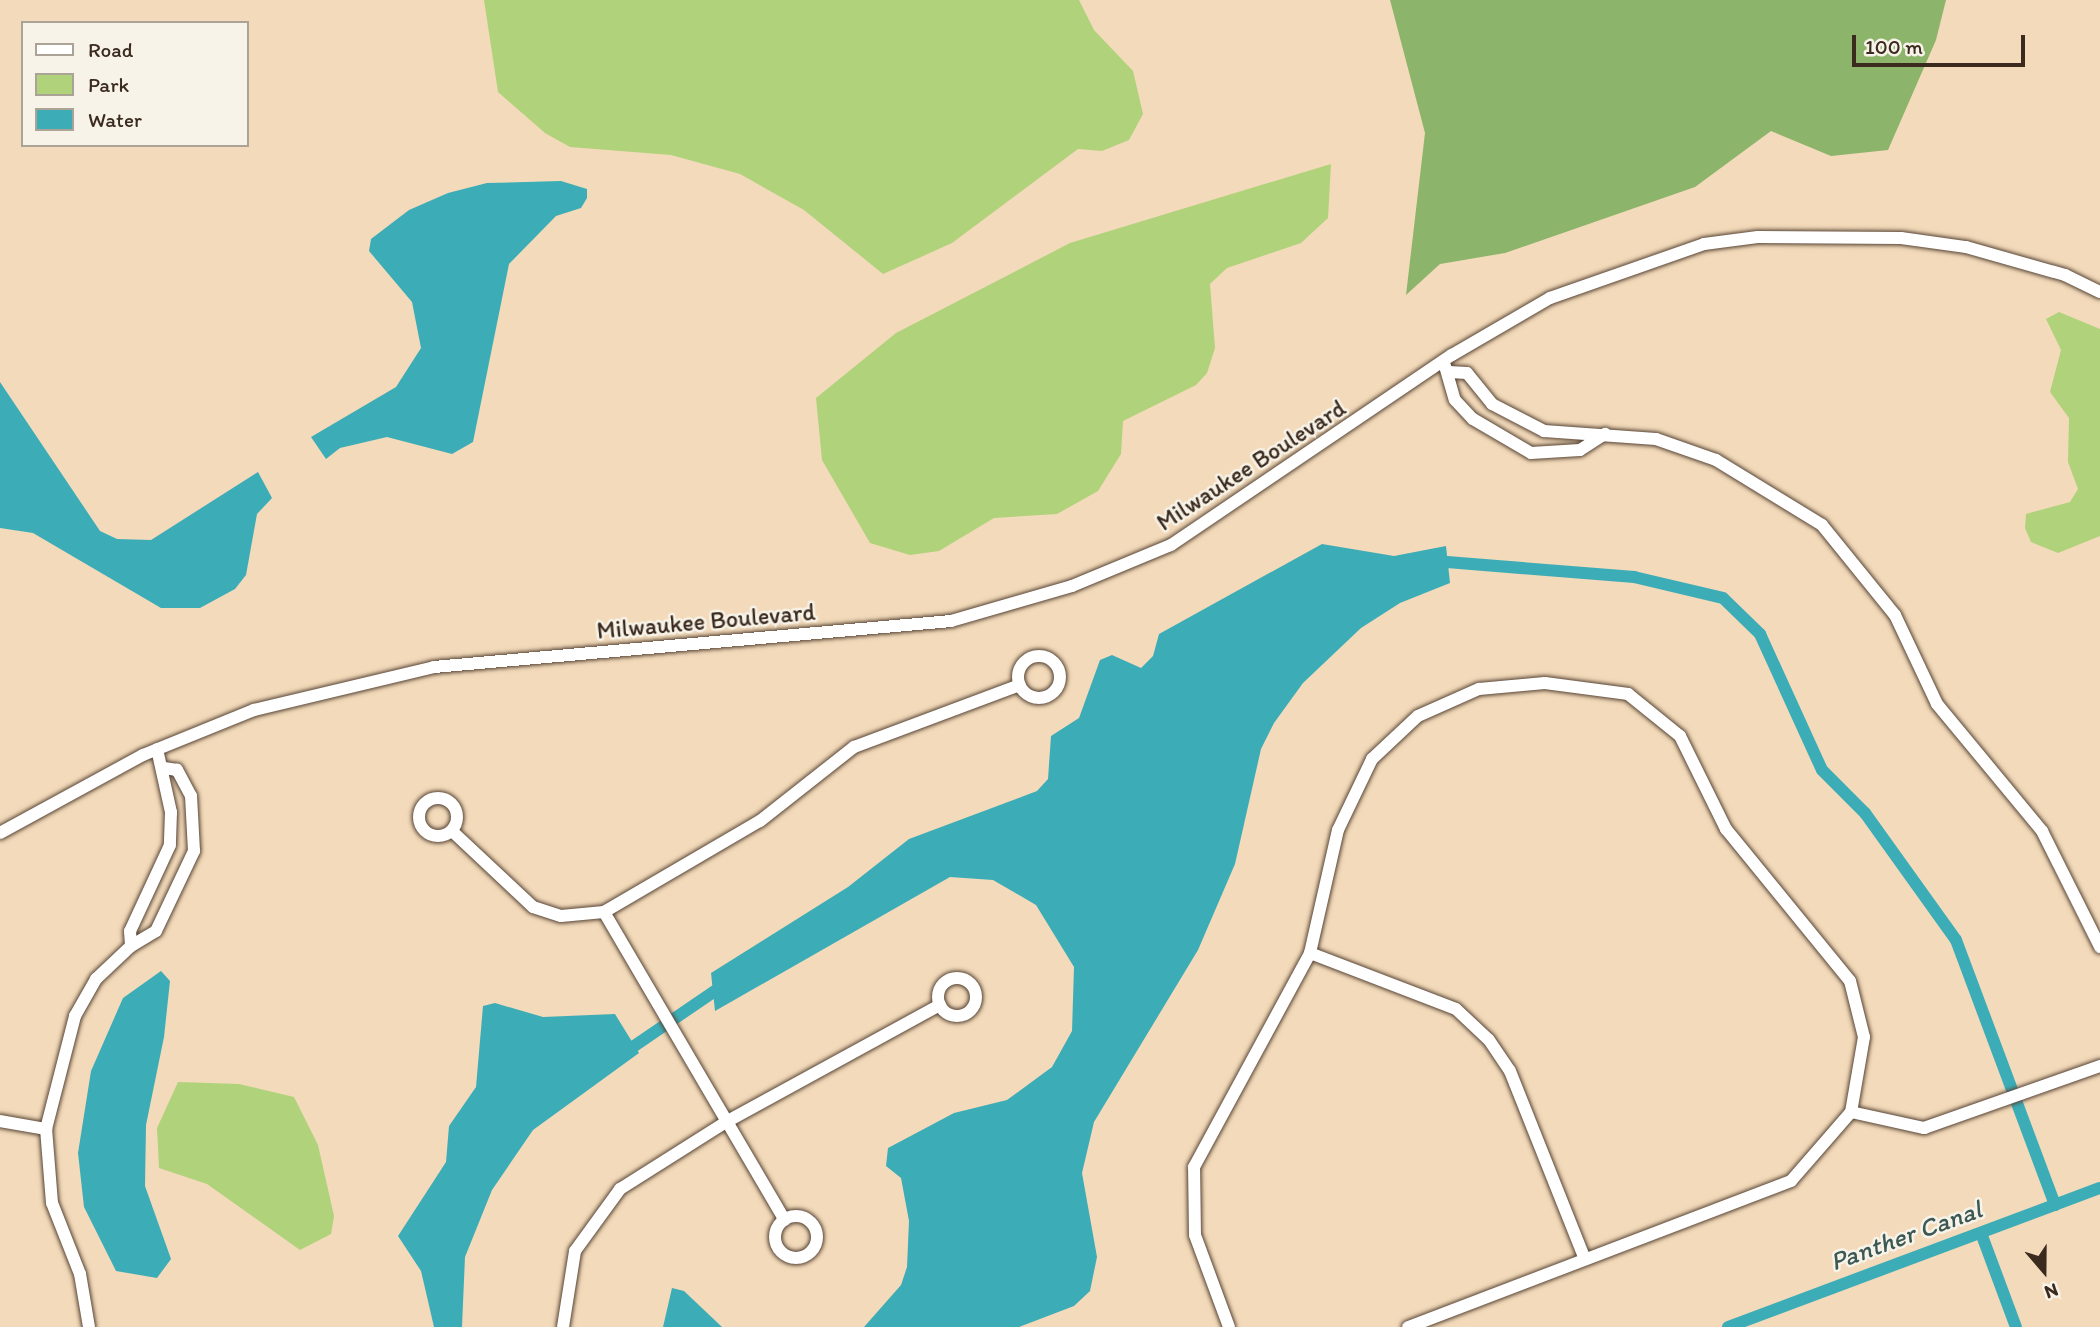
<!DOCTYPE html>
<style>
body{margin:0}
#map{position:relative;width:2100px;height:1327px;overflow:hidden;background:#f3daba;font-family:Itim,sans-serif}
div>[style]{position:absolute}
.green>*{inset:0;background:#b0d27b}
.forest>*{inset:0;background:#8cb46b}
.water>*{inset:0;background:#3cadb7}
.canal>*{height:12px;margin:-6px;padding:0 6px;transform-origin:6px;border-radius:6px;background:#3cadb7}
.roads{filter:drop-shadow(0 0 2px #574435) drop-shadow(0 0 2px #574435)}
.minor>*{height:12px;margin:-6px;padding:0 6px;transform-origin:6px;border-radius:6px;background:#fff}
.minor>.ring{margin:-6px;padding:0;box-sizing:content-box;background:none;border:12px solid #fff;border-radius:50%}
span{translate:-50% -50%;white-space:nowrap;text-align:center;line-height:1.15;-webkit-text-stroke:5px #f7f3e8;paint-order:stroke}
.street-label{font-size:24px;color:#3b2a1e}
.water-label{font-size:26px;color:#3b5854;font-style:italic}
.legend{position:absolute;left:21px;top:21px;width:228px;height:126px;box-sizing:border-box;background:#f7f3e8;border:2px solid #aca397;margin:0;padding:9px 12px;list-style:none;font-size:21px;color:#3b2a1e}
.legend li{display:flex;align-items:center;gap:14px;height:35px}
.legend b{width:35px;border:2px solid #aca397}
.north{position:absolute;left:2009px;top:1236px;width:70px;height:70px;-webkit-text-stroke:5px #f7f3e8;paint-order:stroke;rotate:160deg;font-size:19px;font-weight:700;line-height:28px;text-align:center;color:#3b2a1e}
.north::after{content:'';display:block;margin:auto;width:24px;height:32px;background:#3b2a1e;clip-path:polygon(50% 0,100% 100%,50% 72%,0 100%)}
.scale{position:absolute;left:1852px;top:35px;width:173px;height:32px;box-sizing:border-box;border:4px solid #3b2a1e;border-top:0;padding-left:9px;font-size:21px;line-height:24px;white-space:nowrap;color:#3b2a1e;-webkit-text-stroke:5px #f7f3e8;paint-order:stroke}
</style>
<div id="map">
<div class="green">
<i style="clip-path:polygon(484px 0,1079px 0,1094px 30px,1133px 71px,1143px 114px,1129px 140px,1102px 151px,1078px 149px,952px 243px,883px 274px,804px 210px,740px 174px,671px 155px,570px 147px,545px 133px,498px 92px)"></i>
<i style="clip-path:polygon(1331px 164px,1328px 218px,1301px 243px,1227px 268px,1210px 284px,1215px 348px,1207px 373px,1196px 385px,1123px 421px,1121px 454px,1098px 491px,1057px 514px,994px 518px,939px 551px,910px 555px,870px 543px,822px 460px,816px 398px,896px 333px,1070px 243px)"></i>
<i style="clip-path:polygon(2059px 312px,2100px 329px,2100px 536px,2058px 553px,2031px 542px,2025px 528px,2026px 514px,2070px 502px,2078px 489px,2068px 462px,2069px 418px,2050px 392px,2061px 350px,2046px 319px)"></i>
<i style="clip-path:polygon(178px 1082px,239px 1084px,294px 1097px,318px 1145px,334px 1216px,331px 1234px,300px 1250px,207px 1184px,159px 1168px,157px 1128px)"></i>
</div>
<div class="forest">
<i style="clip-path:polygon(1390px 0,1946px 0,1936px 40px,1888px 150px,1831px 156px,1771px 131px,1695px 187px,1505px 253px,1440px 264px,1406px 295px,1425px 133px)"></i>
</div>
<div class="water">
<i style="clip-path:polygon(561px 181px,587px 189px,587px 198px,581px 208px,556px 216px,509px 264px,473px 442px,452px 454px,387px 437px,340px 448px,326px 459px,311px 437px,396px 387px,421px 348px,412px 302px,369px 251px,371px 239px,409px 210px,448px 193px,487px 183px)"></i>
<i style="clip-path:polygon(0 382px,100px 531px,117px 539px,151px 540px,258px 472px,272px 498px,257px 514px,246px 575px,235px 589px,200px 608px,161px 608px,33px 533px,0 528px)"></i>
<i style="clip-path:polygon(1322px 544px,1394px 556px,1446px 546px,1450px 583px,1400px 603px,1361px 628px,1303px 683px,1274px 723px,1261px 749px,1235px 864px,1198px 950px,1094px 1122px,1082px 1173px,1097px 1257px,1090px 1291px,1074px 1306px,1019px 1327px,864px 1327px,901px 1285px,907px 1267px,909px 1221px,901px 1178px,886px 1166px,888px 1148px,954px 1113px,1007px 1100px,1052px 1067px,1072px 1031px,1074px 967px,1036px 905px,993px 880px,950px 877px,715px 1011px,711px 973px,848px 887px,909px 839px,1037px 791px,1048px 779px,1051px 736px,1079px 718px,1100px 660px,1112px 655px,1141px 668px,1153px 656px,1159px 634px)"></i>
<i style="clip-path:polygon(161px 971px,170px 981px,164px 1037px,146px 1125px,145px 1186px,171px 1259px,157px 1278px,116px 1271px,84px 1207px,78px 1153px,91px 1071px,123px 998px)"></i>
<i style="clip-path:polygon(495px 1003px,543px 1017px,615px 1014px,639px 1053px,533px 1130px,492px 1190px,465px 1257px,462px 1327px,434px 1327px,421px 1271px,398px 1236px,446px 1162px,449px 1126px,476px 1087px,483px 1006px)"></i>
<i style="clip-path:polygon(672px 1288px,684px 1291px,722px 1327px,663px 1327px)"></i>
</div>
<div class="canal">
<i style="left:1435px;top:569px;width:14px;rotate:-30deg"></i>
<i style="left:1447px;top:562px;width:188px;rotate:4.6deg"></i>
<i style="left:1634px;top:577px;width:91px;rotate:13.3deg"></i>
<i style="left:1723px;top:598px;width:52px;rotate:44.2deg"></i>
<i style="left:1760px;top:634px;width:149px;rotate:65.5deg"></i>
<i style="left:1822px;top:770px;width:61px;rotate:45deg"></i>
<i style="left:1865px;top:813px;width:156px;rotate:54.4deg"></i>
<i style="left:1956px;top:940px;width:283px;rotate:69.5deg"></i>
<i style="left:621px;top:1055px;width:126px;rotate:-34.3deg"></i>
<i style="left:1981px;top:1233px;width:100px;rotate:69.6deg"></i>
<i style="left:1728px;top:1327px;width:397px;rotate:-20.5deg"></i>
</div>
<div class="roads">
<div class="minor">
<i style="left:1445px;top:366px;width:35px;rotate:74deg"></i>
<i style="left:1455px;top:400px;width:26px;rotate:47deg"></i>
<i style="left:1473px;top:419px;width:67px;rotate:30.4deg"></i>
<i style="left:1531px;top:453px;width:49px;rotate:-3.5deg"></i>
<i style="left:1580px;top:450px;width:30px;rotate:-33deg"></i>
<i style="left:1449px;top:372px;width:18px;rotate:3deg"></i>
<i style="left:1467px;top:373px;width:40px;rotate:51deg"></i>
<i style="left:1492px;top:404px;width:59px;rotate:27.4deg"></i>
<i style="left:1544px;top:431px;width:112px;rotate:4.1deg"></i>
<i style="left:1656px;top:439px;width:64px;rotate:19.3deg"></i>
<i style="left:1716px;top:460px;width:124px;rotate:31.5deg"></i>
<i style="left:1822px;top:525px;width:116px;rotate:51deg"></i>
<i style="left:1895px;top:615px;width:98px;rotate:64.7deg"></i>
<i style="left:1937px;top:704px;width:165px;rotate:50.4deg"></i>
<i style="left:2042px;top:831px;width:130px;rotate:63.4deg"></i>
<i class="ring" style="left:1018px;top:656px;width:30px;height:30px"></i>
<i style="left:157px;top:749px;width:65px;rotate:77.5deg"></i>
<i style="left:171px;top:812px;width:33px;rotate:92deg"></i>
<i style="left:170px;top:845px;width:95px;rotate:114.9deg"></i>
<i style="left:130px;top:931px;width:15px;rotate:86deg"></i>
<i style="left:131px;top:946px;width:29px;rotate:-31deg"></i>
<i style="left:156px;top:931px;width:89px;rotate:-64.6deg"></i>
<i style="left:194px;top:851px;width:55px;rotate:-93.1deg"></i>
<i style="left:191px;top:796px;width:30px;rotate:-118deg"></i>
<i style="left:177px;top:770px;width:13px;rotate:-171deg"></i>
<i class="ring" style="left:419px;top:798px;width:26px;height:26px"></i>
<i style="left:452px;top:831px;width:111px;rotate:43.2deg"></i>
<i style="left:533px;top:907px;width:29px;rotate:18deg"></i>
<i style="left:561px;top:916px;width:43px;rotate:-5.3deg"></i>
<i style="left:604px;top:912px;width:181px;rotate:-30.3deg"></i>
<i style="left:760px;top:821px;width:120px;rotate:-38.2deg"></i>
<i style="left:854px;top:747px;width:177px;rotate:-20.5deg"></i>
<i style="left:0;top:833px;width:163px;rotate:-28.6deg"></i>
<i style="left:143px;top:755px;width:120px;rotate:-22.1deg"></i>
<i style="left:254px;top:710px;width:185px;rotate:-13.4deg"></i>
<i style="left:434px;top:667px;width:519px;rotate:-5.08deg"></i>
<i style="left:951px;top:621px;width:126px;rotate:-16.1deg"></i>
<i style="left:1072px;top:586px;width:107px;rotate:-22.5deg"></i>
<i style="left:1171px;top:545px;width:339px;rotate:-34.1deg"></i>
<i style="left:1452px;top:355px;width:113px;rotate:-30.2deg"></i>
<i style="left:1550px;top:298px;width:163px;rotate:-19.3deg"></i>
<i style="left:1704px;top:244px;width:54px;rotate:-7.4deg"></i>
<i style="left:1758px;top:237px;width:143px;rotate:0.4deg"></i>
<i style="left:1901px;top:238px;width:66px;rotate:7.9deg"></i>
<i style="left:1966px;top:247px;width:103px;rotate:15.8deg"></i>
<i style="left:2065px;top:275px;width:39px;rotate:26deg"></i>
<i style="left:604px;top:912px;width:357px;rotate:59.6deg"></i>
<i style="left:1310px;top:953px;width:156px;rotate:21deg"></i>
<i style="left:1456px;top:1009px;width:45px;rotate:43.2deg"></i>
<i style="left:1489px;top:1040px;width:37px;rotate:56deg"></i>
<i style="left:1510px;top:1071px;width:202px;rotate:68.3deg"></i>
<i class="ring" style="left:938px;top:978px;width:26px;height:26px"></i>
<i style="left:1851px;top:1112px;width:75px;rotate:12.4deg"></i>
<i style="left:1924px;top:1128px;width:187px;rotate:-19.4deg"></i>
<i style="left:0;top:1121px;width:47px;rotate:9.9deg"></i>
<i class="ring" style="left:775px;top:1216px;width:30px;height:30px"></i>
<i style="left:89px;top:1327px;width:54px;rotate:-99.6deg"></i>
<i style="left:80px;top:1274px;width:76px;rotate:-111.5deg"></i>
<i style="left:52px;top:1203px;width:74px;rotate:-94.6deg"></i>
<i style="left:46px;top:1129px;width:117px;rotate:-75.6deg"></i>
<i style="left:75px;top:1016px;width:43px;rotate:-60.4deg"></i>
<i style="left:96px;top:979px;width:48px;rotate:-43.3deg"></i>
<i style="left:563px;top:1327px;width:77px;rotate:-81deg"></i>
<i style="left:575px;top:1251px;width:77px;rotate:-54deg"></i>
<i style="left:620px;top:1189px;width:125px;rotate:-32.3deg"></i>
<i style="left:726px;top:1122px;width:244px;rotate:-28.7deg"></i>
<i style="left:1229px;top:1327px;width:98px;rotate:-110.3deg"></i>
<i style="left:1195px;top:1235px;width:68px;rotate:-90.8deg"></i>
<i style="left:1194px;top:1167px;width:243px;rotate:-61.5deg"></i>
<i style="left:1310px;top:953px;width:126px;rotate:-77.2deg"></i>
<i style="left:1338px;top:830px;width:79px;rotate:-64.4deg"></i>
<i style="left:1372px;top:759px;width:63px;rotate:-43.1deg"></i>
<i style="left:1418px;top:716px;width:67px;rotate:-23.9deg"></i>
<i style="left:1479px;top:689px;width:66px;rotate:-5.2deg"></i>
<i style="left:1545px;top:683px;width:84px;rotate:7.5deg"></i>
<i style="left:1628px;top:694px;width:67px;rotate:38.9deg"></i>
<i style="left:1680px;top:736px;width:104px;rotate:63.7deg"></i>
<i style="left:1726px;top:829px;width:196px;rotate:50.8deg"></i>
<i style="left:1850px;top:981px;width:58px;rotate:76deg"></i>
<i style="left:1864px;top:1037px;width:76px;rotate:99.8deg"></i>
<i style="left:1851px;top:1112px;width:91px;rotate:131deg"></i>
<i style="left:1791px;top:1181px;width:410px;rotate:159.1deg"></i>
</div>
</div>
<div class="street-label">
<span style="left:1251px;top:465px;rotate:-33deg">Milwaukee Boulevard</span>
<span style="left:706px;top:621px;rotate:-5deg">Milwaukee Boulevard</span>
</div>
<div class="water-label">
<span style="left:1906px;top:1236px;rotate:-20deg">Panther Canal</span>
</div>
<ul class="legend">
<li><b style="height:9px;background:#fff"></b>Road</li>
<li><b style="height:19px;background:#b0d27b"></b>Park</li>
<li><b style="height:19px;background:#3cadb7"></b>Water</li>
</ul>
<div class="north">N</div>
<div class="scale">100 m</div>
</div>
